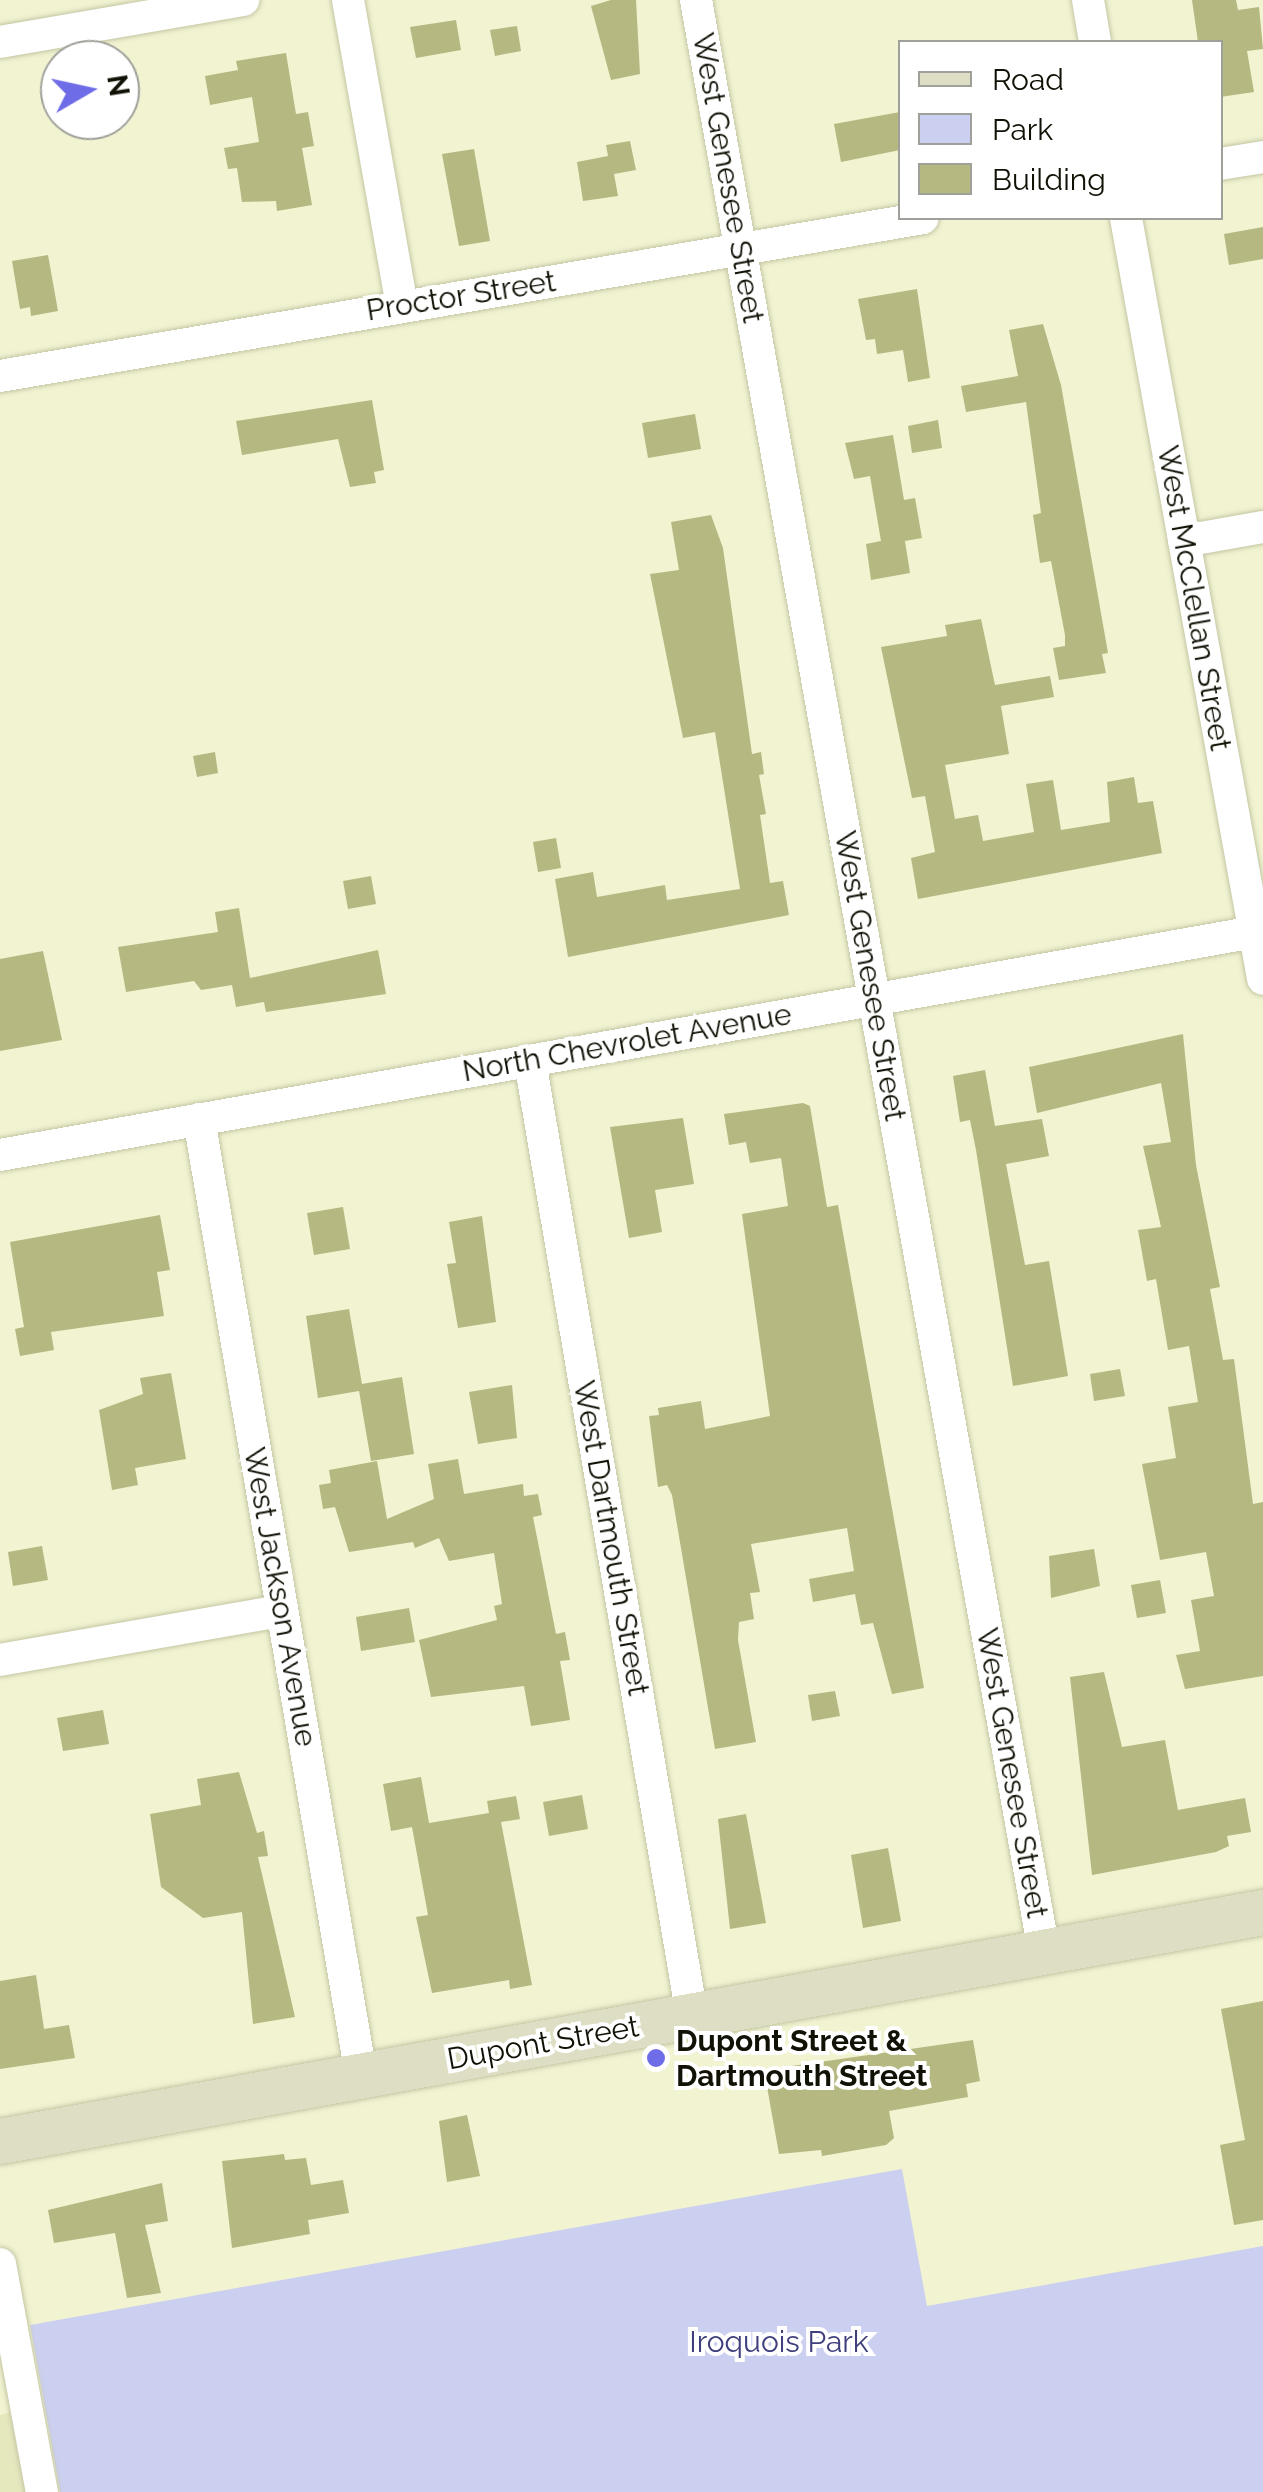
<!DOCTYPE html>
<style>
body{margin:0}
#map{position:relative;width:1263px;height:2492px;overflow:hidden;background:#f1f3d1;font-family:Raleway,sans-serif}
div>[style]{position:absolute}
.built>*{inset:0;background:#e5e7bd}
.green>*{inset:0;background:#ccd0f0}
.building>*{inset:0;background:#b6b882}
.roads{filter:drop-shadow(0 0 2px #c4c6a4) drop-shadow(0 0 2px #c4c6a4)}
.street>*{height:32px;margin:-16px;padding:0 16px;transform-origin:16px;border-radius:16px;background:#fff}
.secondary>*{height:45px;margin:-22.5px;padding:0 22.5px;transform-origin:22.5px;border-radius:22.5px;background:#dddec4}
.dots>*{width:28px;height:28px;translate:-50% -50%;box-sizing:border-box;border:5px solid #fff;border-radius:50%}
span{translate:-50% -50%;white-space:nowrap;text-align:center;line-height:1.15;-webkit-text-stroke:8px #fff;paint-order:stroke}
.street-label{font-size:30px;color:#111106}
.poi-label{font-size:30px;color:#111106;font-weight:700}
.left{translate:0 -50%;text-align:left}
.park-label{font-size:30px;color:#3f3f7d}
.legend{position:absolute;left:898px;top:40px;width:325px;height:180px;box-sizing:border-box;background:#fff;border:2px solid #a0a09b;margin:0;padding:12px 18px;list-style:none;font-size:30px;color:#111106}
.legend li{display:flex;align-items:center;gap:20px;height:50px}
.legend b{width:50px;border:2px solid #a0a09b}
.north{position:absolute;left:40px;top:40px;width:100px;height:100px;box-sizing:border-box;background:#fff;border:2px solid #a0a09b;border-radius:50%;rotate:81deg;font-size:28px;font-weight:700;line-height:40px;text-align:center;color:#111106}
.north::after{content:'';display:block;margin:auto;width:35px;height:45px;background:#6f6ce7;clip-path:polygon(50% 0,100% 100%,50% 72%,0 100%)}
</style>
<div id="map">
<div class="built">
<i style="clip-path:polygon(10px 2413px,25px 2492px,0 2492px,0 2415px)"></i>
</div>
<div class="green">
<i style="clip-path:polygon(902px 2169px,927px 2306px,1263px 2246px,1263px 2492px,60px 2492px,30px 2325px)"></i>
</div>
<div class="building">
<i style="clip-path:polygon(611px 0,636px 0,640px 74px,611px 80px,591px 6px)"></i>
<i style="clip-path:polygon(1192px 0,1236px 0,1238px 10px,1259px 7px,1263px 49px,1247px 51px,1254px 92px,1220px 97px,1220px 42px,1198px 42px)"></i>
<i style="clip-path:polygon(456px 20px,461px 50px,416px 58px,410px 27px)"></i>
<i style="clip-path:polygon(517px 26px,521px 51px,495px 56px,490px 30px)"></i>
<i style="clip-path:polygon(286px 53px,296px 114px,308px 112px,314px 146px,302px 148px,312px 205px,277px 211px,276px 201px,242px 202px,237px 168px,228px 169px,224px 148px,259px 142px,252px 97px,210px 105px,205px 76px,238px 70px,236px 61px)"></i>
<i style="clip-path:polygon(900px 112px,900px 150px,841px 162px,834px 124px)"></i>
<i style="clip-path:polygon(630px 141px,636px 170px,614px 174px,618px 196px,583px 201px,577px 162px,608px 156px,606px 145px)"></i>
<i style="clip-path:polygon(474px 149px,490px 241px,459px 246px,442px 154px)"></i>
<i style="clip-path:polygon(1263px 227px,1263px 259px,1229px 265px,1224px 234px)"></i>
<i style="clip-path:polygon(48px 255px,58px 311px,31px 316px,30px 307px,20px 309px,12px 261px)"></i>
<i style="clip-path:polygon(917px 289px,930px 378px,908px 382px,903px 350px,877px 354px,875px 339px,866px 340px,858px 299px)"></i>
<i style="clip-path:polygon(1043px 324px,1061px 385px,1108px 653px,1102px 654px,1106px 673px,1059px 680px,1053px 648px,1065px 646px,1065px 635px,1051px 561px,1040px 563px,1033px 515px,1041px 513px,1026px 402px,966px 412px,961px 386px,1018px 376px,1009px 330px)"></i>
<i style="clip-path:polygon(372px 400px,384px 470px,374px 472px,376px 483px,350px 487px,338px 439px,242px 455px,236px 421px)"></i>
<i style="clip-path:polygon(695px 414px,701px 449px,648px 458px,642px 423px)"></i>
<i style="clip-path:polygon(938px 420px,942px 448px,912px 453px,908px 426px)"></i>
<i style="clip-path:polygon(893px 435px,904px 500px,915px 498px,922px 538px,905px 541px,910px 573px,871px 580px,866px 544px,881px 541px,870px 476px,854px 479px,845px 443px)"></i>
<i style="clip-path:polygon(711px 515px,723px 548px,752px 754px,761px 752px,764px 774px,759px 775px,766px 814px,760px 815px,770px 883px,783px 881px,789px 915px,568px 957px,555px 879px,593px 872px,597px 897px,665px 885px,667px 900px,740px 889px,715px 732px,683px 738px,650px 574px,679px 570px,671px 522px)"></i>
<i style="clip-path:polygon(981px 619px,995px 685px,1050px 676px,1054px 697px,1001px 706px,1009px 754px,945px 765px,955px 819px,978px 815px,983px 841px,1034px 832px,1026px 784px,1053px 780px,1061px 830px,1110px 822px,1107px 782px,1134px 777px,1138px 803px,1153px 801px,1162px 853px,918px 899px,911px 858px,935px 852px,925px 796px,912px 798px,881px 647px,947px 636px,945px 625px)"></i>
<i style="clip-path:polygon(215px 752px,218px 773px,197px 777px,193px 756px)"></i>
<i style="clip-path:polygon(556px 838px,561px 868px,538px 872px,533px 842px)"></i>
<i style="clip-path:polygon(371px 876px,376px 904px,348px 909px,343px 881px)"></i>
<i style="clip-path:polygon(239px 908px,250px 978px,378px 950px,386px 994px,266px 1012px,264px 1002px,236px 1007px,232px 985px,201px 990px,194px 981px,126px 992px,118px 947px,218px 932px,215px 912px)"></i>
<i style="clip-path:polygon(43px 951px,62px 1040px,0 1051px,0 959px)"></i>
<i style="clip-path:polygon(1183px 1034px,1196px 1165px,1220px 1287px,1210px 1289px,1223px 1360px,1234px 1359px,1253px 1504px,1263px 1502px,1263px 1676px,1185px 1689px,1176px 1655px,1200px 1651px,1191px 1600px,1214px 1596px,1206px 1552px,1160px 1560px,1142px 1464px,1176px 1458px,1168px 1407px,1198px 1402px,1189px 1346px,1168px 1350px,1156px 1279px,1147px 1281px,1138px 1230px,1161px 1227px,1143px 1146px,1171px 1142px,1161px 1083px,1037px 1113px,1029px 1067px)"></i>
<i style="clip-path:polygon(985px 1070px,995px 1126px,1042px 1119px,1049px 1156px,1006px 1164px,1025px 1265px,1049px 1261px,1068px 1376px,1013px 1386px,976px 1150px,970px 1120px,960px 1122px,953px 1076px)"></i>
<i style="clip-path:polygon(803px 1103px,810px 1106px,827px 1207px,838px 1205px,924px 1688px,892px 1694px,873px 1623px,861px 1625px,855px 1594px,813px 1602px,809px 1579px,854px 1571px,847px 1528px,751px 1544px,760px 1592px,750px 1593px,754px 1619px,739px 1622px,738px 1640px,756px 1742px,715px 1749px,672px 1495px,667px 1485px,658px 1487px,649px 1416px,659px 1415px,658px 1408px,701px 1401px,705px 1429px,770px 1416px,742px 1214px,788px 1206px,781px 1158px,750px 1163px,746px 1142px,729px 1145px,724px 1114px)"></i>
<i style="clip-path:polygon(683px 1118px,694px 1184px,655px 1190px,662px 1232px,629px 1238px,610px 1127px)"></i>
<i style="clip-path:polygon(343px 1207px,350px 1249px,314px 1255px,307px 1213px)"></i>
<i style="clip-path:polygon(160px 1215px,170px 1270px,157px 1272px,164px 1316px,51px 1332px,54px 1350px,20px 1356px,15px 1329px,24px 1327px,10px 1242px)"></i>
<i style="clip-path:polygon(482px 1216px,496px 1322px,458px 1328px,447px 1264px,456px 1263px,449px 1222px)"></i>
<i style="clip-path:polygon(349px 1309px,362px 1384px,402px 1377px,414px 1454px,371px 1461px,359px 1391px,318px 1398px,306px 1316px)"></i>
<i style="clip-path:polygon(1120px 1369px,1125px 1396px,1094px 1401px,1090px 1374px)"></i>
<i style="clip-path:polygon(171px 1373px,186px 1459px,135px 1468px,138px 1485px,112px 1490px,99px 1410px,143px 1394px,140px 1378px)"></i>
<i style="clip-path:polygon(512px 1385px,517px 1438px,478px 1444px,469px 1392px)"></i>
<i style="clip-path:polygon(458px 1459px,464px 1494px,523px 1484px,524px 1496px,538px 1494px,542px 1515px,533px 1517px,556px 1634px,565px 1632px,570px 1660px,560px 1661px,570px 1720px,531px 1726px,524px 1686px,431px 1697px,419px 1640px,497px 1620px,494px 1606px,502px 1604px,494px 1553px,449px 1561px,439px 1538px,415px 1548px,413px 1542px,349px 1552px,335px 1507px,323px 1509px,319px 1485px,331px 1483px,329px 1470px,377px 1461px,387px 1519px,434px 1499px,428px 1464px)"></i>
<i style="clip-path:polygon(42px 1546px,48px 1580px,13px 1586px,8px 1552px)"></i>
<i style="clip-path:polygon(1094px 1549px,1100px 1586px,1051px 1598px,1049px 1556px)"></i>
<i style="clip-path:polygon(1160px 1580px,1166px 1613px,1137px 1618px,1131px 1585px)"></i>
<i style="clip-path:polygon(409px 1608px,415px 1642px,361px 1651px,356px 1617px)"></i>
<i style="clip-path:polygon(1104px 1672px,1122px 1747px,1165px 1740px,1178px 1810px,1245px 1798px,1251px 1832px,1227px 1836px,1229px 1846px,1216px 1852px,1092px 1875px,1070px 1677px)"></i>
<i style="clip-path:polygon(835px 1691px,840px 1716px,812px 1721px,808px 1695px)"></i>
<i style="clip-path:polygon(103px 1710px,109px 1744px,63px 1751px,57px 1718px)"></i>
<i style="clip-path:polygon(239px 1772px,257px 1833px,264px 1831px,268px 1856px,258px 1857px,295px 2017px,253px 2024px,242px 1912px,203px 1918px,161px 1887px,150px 1814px,201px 1805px,197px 1779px)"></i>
<i style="clip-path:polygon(421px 1777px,429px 1823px,489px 1813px,487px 1801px,516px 1796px,520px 1819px,501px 1822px,532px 1985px,510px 1989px,509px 1980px,432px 1993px,416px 1917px,428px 1915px,412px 1827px,391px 1831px,383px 1784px)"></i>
<i style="clip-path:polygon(582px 1795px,588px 1829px,549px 1836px,543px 1802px)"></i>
<i style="clip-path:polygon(746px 1814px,766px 1923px,730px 1929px,718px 1819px)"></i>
<i style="clip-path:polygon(888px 1848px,901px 1921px,863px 1928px,851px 1855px)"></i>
<i style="clip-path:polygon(36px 1975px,44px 2029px,69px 2025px,75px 2058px,0 2069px,0 1981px)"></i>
<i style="clip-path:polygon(1263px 2001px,1263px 2220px,1234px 2225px,1220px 2145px,1245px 2140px,1221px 2009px)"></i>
<i style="clip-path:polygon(973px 2040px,980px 2081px,966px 2084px,968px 2097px,889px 2111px,894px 2138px,886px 2145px,822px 2156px,821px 2150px,779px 2154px,764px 2070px)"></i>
<i style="clip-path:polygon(467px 2115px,480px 2176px,447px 2182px,439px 2121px)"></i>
<i style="clip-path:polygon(284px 2154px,285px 2160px,306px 2158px,311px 2185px,343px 2180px,349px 2213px,308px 2220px,310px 2234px,232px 2248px,222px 2161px)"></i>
<i style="clip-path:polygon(162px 2183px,168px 2221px,145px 2225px,161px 2293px,127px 2298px,115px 2233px,54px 2243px,48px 2210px)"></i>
</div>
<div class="roads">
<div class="street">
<i style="left:348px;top:0;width:310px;rotate:80deg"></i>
<i style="left:696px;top:0;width:1983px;rotate:79.89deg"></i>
<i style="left:1088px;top:0;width:43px;rotate:80.5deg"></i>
<i style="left:0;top:42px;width:247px;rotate:-9.8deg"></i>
<i style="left:1220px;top:164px;width:44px;rotate:-9.2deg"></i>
<i style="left:1126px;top:218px;width:773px;rotate:79.79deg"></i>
<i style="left:0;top:376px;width:936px;rotate:-9.71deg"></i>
<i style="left:1184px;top:541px;width:80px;rotate:-10deg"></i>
<i style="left:530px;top:1061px;width:969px;rotate:80.37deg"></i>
<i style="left:199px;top:1119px;width:970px;rotate:80.38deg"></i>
<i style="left:0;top:1155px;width:1274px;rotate:-10.08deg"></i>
<i style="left:0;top:1660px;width:286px;rotate:-9.9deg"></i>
<i style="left:0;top:2264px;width:232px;rotate:79.6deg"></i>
</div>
<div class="secondary">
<i style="left:0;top:2141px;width:1284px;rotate:-10.28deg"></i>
</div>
</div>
<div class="dots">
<i style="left:656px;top:2058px;background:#6f6ce7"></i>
</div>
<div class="street-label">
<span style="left:728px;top:178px;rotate:80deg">West Genesee Street</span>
<span style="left:461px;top:296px;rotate:-9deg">Proctor Street</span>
<span style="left:1194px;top:598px;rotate:80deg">West McClellan Street</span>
<span style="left:870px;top:976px;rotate:80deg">West Genesee Street</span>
<span style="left:627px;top:1043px;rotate:-10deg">North Chevrolet Avenue</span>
<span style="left:611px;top:1538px;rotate:80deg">West Dartmouth Street</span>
<span style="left:280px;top:1597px;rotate:80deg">West Jackson Avenue</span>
<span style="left:1012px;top:1773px;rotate:80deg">West Genesee Street</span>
<span style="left:543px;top:2043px;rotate:-10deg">Dupont Street</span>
</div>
<div class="poi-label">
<span class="left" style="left:676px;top:2058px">Dupont Street &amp;<br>Dartmouth Street</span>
</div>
<div class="park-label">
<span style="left:779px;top:2342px">Iroquois Park</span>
</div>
<ul class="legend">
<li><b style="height:12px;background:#dddec4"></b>Road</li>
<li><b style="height:28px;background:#ccd0f0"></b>Park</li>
<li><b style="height:28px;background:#b6b882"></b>Building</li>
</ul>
<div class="north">N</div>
</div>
